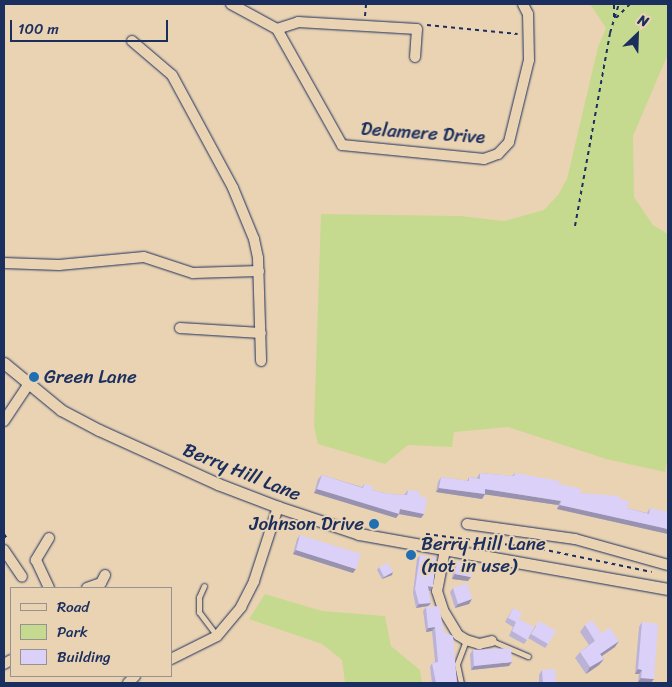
<!DOCTYPE html>
<style>
body{margin:0}
#map{position:relative;width:672px;height:687px;overflow:hidden;background:#ead3b3;font-family:Sriracha,sans-serif}
div>[style]{position:absolute}
.green>*{inset:0;background:#c5da8f}
.path>*{height:2px;margin-top:-1px;transform-origin:0;background:repeating-linear-gradient(90deg,#1b2f5e 0 4px,transparent 0 8px)}
.roads{filter:drop-shadow(0 0 1px #1b2f5e) drop-shadow(0 0 1px #1b2f5e)}
.service>*{height:5px;margin:-2.5px;padding:0 2.5px;transform-origin:2.5px;border-radius:2.5px;background:#ead3b3}
.minor>*{height:10px;margin:-5px;padding:0 5px;transform-origin:5px;border-radius:5px;background:#ead3b3}
.tertiary>*{height:11px;margin:-5.5px;padding:0 5.5px;transform-origin:5.5px;border-radius:5.5px;background:#ead3b3}
.wall>*{inset:0;background:#bbb3d5}
.shaded-wall>*{inset:0;background:#9992ae}
.building>*{inset:0;background:#dad0f8}
.dots>*{width:14px;height:14px;translate:-50% -50%;box-sizing:border-box;border:2px solid #ead3b3;border-radius:50%}
span{translate:-50% -50%;white-space:nowrap;text-align:center;line-height:1.15;-webkit-text-stroke:4px #ead3b3;paint-order:stroke}
.street-label{font-size:19px;color:#1b2f5e}
.poi-label{font-size:19px;color:#1b2f5e}
.left{translate:0 -50%;text-align:left}
.right{translate:-100% -50%;text-align:right}
.frame{position:absolute;inset:0;border:5px solid #1b2f5e;pointer-events:none}
.legend{position:absolute;left:10px;top:587px;width:162px;height:90px;box-sizing:border-box;background:#ead3b3;border:1px solid #979191;margin:0;padding:6px 9px;list-style:none;font-size:15px;color:#1b2f5e}
.legend li{display:flex;align-items:center;gap:10px;height:25px}
.legend b{width:25px;border:1px solid #979191}
.north{position:absolute;left:612px;top:10px;width:50px;height:50px;-webkit-text-stroke:4px #ead3b3;paint-order:stroke;rotate:24deg;font-size:14px;font-weight:700;line-height:20px;text-align:center;color:#1b2f5e}
.north::after{content:'';display:block;margin:auto;width:18px;height:22px;background:#1b2f5e;clip-path:polygon(50% 0,100% 100%,50% 72%,0 100%)}
.scale{position:absolute;left:10px;top:20px;width:158px;height:22px;box-sizing:border-box;border:2px solid #1b2f5e;border-top:0;padding-left:6px;font-size:15px;line-height:18px;white-space:nowrap;color:#1b2f5e;-webkit-text-stroke:4px #ead3b3;paint-order:stroke}
</style>
<div id="map">
<div class="green">
<i style="clip-path:polygon(590px 4px,668px 4px,668px 54px,633px 136px,634px 197px,653px 225px,668px 234px,668px 457px,665px 472px,606px 459px,508px 427px,454px 432px,452px 447px,408px 445px,385px 464px,318px 444px,314px 426px,321px 214px,460px 216px,504px 221px,544px 210px,558px 195px,567px 179px,598px 47px,606px 28px)"></i>
<i style="clip-path:polygon(265px 594px,322px 611px,385px 616px,391px 646px,420px 670px,422px 683px,345px 683px,342px 660px,322px 644px,249px 619px)"></i>
</div>
<div class="path">
<i style="left:365px;top:16px;width:12px;rotate:-85deg"></i>
<i style="left:614px;top:17px;width:13px;rotate:-90deg"></i>
<i style="left:616px;top:18px;width:20px;rotate:-45deg"></i>
<i style="left:427px;top:25px;width:91px;rotate:5.6deg"></i>
<i style="left:575px;top:226px;width:196px;rotate:-79.7deg"></i>
<i style="left:610px;top:33px;width:30px;rotate:-73deg"></i>
<i style="left:4px;top:534px;width:7px;rotate:56deg"></i>
<i style="left:426px;top:534px;width:116px;rotate:7.4deg"></i>
<i style="left:541px;top:549px;width:113px;rotate:11.7deg"></i>
</div>
<div class="roads">
<div class="service">
<i style="left:204px;top:586px;width:12px;rotate:114deg"></i>
<i style="left:199px;top:597px;width:15px;rotate:90deg"></i>
<i style="left:199px;top:612px;width:30px;rotate:53deg"></i>
<i style="left:492px;top:641px;width:39px;rotate:23deg"></i>
<i style="left:461px;top:683px;width:19px;rotate:-102deg"></i>
<i style="left:457px;top:664px;width:26px;rotate:-69deg"></i>
</div>
<div class="minor">
<i style="left:231px;top:4px;width:52px;rotate:28.5deg"></i>
<i style="left:277px;top:29px;width:133px;rotate:60.7deg"></i>
<i style="left:342px;top:145px;width:143px;rotate:5.6deg"></i>
<i style="left:484px;top:159px;width:15px;rotate:-20deg"></i>
<i style="left:498px;top:154px;width:16px;rotate:-47deg"></i>
<i style="left:509px;top:142px;width:84px;rotate:-76.3deg"></i>
<i style="left:529px;top:60px;width:46px;rotate:-91.2deg"></i>
<i style="left:528px;top:14px;width:11px;rotate:-117deg"></i>
<i style="left:277px;top:29px;width:22px;rotate:-18deg"></i>
<i style="left:298px;top:22px;width:119px;rotate:3.4deg"></i>
<i style="left:417px;top:29px;width:28px;rotate:94deg"></i>
<i style="left:132px;top:41px;width:52px;rotate:40.4deg"></i>
<i style="left:172px;top:75px;width:128px;rotate:61.6deg"></i>
<i style="left:233px;top:188px;width:55px;rotate:67.6deg"></i>
<i style="left:254px;top:239px;width:19px;rotate:78deg"></i>
<i style="left:258px;top:258px;width:103px;rotate:88.3deg"></i>
<i style="left:4px;top:263px;width:55px;rotate:2.1deg"></i>
<i style="left:59px;top:265px;width:85px;rotate:-5.4deg"></i>
<i style="left:144px;top:257px;width:52px;rotate:18.1deg"></i>
<i style="left:193px;top:273px;width:66px;rotate:-1.7deg"></i>
<i style="left:180px;top:328px;width:81px;rotate:3.5deg"></i>
<i style="left:4px;top:421px;width:43px;rotate:-56.3deg"></i>
<i style="left:467px;top:524px;width:109px;rotate:7.9deg"></i>
<i style="left:575px;top:539px;width:97px;rotate:15.6deg"></i>
<i style="left:49px;top:538px;width:26px;rotate:121deg"></i>
<i style="left:36px;top:560px;width:31px;rotate:65deg"></i>
<i style="left:4px;top:550px;width:32px;rotate:56deg"></i>
<i style="left:445px;top:550px;width:42px;rotate:101deg"></i>
<i style="left:437px;top:591px;width:20px;rotate:72deg"></i>
<i style="left:443px;top:610px;width:29px;rotate:59deg"></i>
<i style="left:458px;top:635px;width:9px;rotate:32deg"></i>
<i style="left:466px;top:640px;width:14px;rotate:17deg"></i>
<i style="left:479px;top:644px;width:13px;rotate:-13deg"></i>
<i style="left:87px;top:588px;width:15px;rotate:-20deg"></i>
<i style="left:101px;top:583px;width:9px;rotate:-63deg"></i>
<i style="left:171px;top:659px;width:51px;rotate:-26.6deg"></i>
<i style="left:217px;top:636px;width:38px;rotate:-50deg"></i>
<i style="left:241px;top:607px;width:29px;rotate:-63deg"></i>
<i style="left:254px;top:581px;width:78px;rotate:-72deg"></i>
<i style="left:4px;top:664px;width:8px;rotate:-30deg"></i>
<i style="left:128px;top:683px;width:10px;rotate:-45deg"></i>
</div>
<div class="tertiary">
<i style="left:4px;top:363px;width:74px;rotate:39.5deg"></i>
<i style="left:61px;top:410px;width:43px;rotate:27.8deg"></i>
<i style="left:99px;top:430px;width:131px;rotate:24.4deg"></i>
<i style="left:218px;top:484px;width:64px;rotate:21deg"></i>
<i style="left:278px;top:507px;width:85px;rotate:18.4deg"></i>
<i style="left:359px;top:534px;width:314px;rotate:10.1deg"></i>
</div>
</div>
<div class="wall">
<i style="clip-path:polygon(480px 473px,512px 476px,515px 473px,559px 484px,580px 493px,619px 499px,627px 508px,647px 513px,650px 508px,668px 534px,557px 509px,558px 505px,485px 494px,482px 499px,436px 492px,438px 482px,441px 477px,467px 481px,469px 477px,477px 478px)"></i>
<i style="clip-path:polygon(322px 475px,362px 487px,364px 484px,372px 490px,389px 494px,404px 495px,408px 490px,419px 496px,424px 514px,421px 518px,399px 514px,396px 518px,314px 493px,318px 479px)"></i>
<i style="clip-path:polygon(300px 535px,353px 573px,293px 554px,297px 539px)"></i>
<i style="clip-path:polygon(420px 555px,430px 591px,429px 590px,431px 603px,428px 606px,416px 608px,413px 593px,417px 559px)"></i>
<i style="clip-path:polygon(457px 562px,468px 581px,452px 579px,454px 566px)"></i>
<i style="clip-path:polygon(379px 567px,392px 575px,382px 579px,377px 570px)"></i>
<i style="clip-path:polygon(453px 588px,472px 599px,469px 604px,455px 608px,450px 592px)"></i>
<i style="clip-path:polygon(426px 607px,444px 632px,457px 683px,432px 683px,430px 667px,432px 663px,435px 662px,432px 631px,426px 632px,423px 611px)"></i>
<i style="clip-path:polygon(513px 608px,519px 619px,527px 640px,524px 644px,509px 636px,513px 627px,505px 622px)"></i>
<i style="clip-path:polygon(642px 622px,651px 683px,638px 682px,639px 674px,635px 674px,639px 627px)"></i>
<i style="clip-path:polygon(536px 625px,548px 644px,545px 648px,528px 638px)"></i>
<i style="clip-path:polygon(585px 625px,601px 633px,615px 647px,602px 656px,604px 659px,599px 665px,586px 674px,575px 658px,580px 652px,589px 645px,580px 632px)"></i>
<i style="clip-path:polygon(473px 650px,509px 666px,471px 670px,470px 654px)"></i>
<i style="clip-path:polygon(542px 670px,556px 683px,539px 683px,539px 675px)"></i>
</div>
<div class="shaded-wall">
<i style="clip-path:polygon(439px 488px,485px 494px,482px 499px,436px 492px)"></i>
<i style="clip-path:polygon(317px 489px,400px 509px,424px 514px,421px 518px,399px 514px,396px 518px,314px 493px)"></i>
<i style="clip-path:polygon(485px 489px,561px 501px,558px 505px,482px 494px)"></i>
<i style="clip-path:polygon(560px 505px,668px 529px,668px 534px,557px 509px)"></i>
<i style="clip-path:polygon(296px 550px,356px 569px,353px 573px,293px 554px)"></i>
<i style="clip-path:polygon(393px 572px,392px 575px,382px 579px,384px 577px)"></i>
<i style="clip-path:polygon(455px 574px,471px 577px,468px 581px,452px 579px)"></i>
<i style="clip-path:polygon(428px 586px,433px 587px,430px 591px,426px 590px)"></i>
<i style="clip-path:polygon(472px 599px,469px 604px,455px 608px,458px 604px)"></i>
<i style="clip-path:polygon(431px 603px,428px 606px,416px 608px,419px 604px)"></i>
<i style="clip-path:polygon(435px 627px,432px 631px,426px 632px,428px 628px)"></i>
<i style="clip-path:polygon(619px 641px,615px 647px,596px 660px,600px 654px)"></i>
<i style="clip-path:polygon(604px 659px,599px 665px,586px 674px,590px 667px)"></i>
<i style="clip-path:polygon(512px 662px,509px 666px,471px 670px,474px 666px)"></i>
<i style="clip-path:polygon(638px 669px,642px 670px,639px 674px,635px 674px)"></i>
<i style="clip-path:polygon(641px 678px,654px 679px,651px 683px,638px 682px)"></i>
</div>
<div class="building">
<i style="clip-path:polygon(480px 473px,514px 476px,515px 473px,559px 481px,559px 484px,581px 489px,580px 493px,619px 496px,619px 499px,629px 501px,627px 508px,649px 514px,650px 508px,668px 512px,668px 529px,560px 505px,561px 501px,485px 489px,485px 494px,439px 488px,441px 477px,469px 481px,469px 477px,480px 479px)"></i>
<i style="clip-path:polygon(322px 475px,363px 488px,364px 484px,373px 486px,372px 490px,389px 494px,407px 495px,408px 490px,420px 492px,419px 496px,427px 498px,424px 514px,400px 509px,399px 514px,317px 489px)"></i>
<i style="clip-path:polygon(300px 535px,361px 554px,356px 569px,296px 550px)"></i>
<i style="clip-path:polygon(420px 555px,436px 558px,433px 587px,428px 586px,431px 603px,419px 604px,415px 589px)"></i>
<i style="clip-path:polygon(457px 562px,473px 564px,471px 577px,455px 574px)"></i>
<i style="clip-path:polygon(388px 563px,393px 572px,384px 577px,379px 567px)"></i>
<i style="clip-path:polygon(467px 583px,472px 599px,458px 604px,453px 588px)"></i>
<i style="clip-path:polygon(439px 606px,444px 632px,453px 636px,457px 683px,436px 683px,432px 663px,438px 662px,435px 627px,428px 628px,426px 607px)"></i>
<i style="clip-path:polygon(513px 608px,522px 613px,519px 619px,534px 627px,527px 640px,512px 631px,516px 622px,508px 618px)"></i>
<i style="clip-path:polygon(592px 620px,601px 633px,610px 628px,619px 641px,600px 654px,604px 659px,590px 667px,580px 652px,595px 641px,585px 625px)"></i>
<i style="clip-path:polygon(539px 621px,556px 631px,548px 644px,531px 634px)"></i>
<i style="clip-path:polygon(642px 622px,658px 624px,654px 679px,641px 678px,642px 670px,638px 669px)"></i>
<i style="clip-path:polygon(511px 648px,512px 662px,474px 666px,473px 650px)"></i>
<i style="clip-path:polygon(555px 669px,556px 683px,543px 683px,542px 670px)"></i>
</div>
<div class="dots">
<i style="left:34px;top:377px;background:#1f6fb2"></i>
<i style="left:374px;top:524px;background:#1f6fb2"></i>
<i style="left:411px;top:555px;background:#1f6fb2"></i>
</div>
<div class="street-label">
<span style="left:423px;top:133px;rotate:4deg">Delamere Drive</span>
<span style="left:242px;top:472px;rotate:22deg">Berry Hill Lane</span>
</div>
<div class="poi-label">
<span class="left" style="left:44px;top:377px">Green Lane</span>
<span class="right" style="left:364px;top:524px">Johnson Drive</span>
<span class="left" style="left:421px;top:555px">Berry Hill Lane<br>(not in use)</span>
</div>
<div class="frame"></div>
<ul class="legend">
<li><b style="height:6px;background:#ead3b3"></b>Road</li>
<li><b style="height:14px;background:#c5da8f"></b>Park</li>
<li><b style="height:14px;background:#dad0f8"></b>Building</li>
</ul>
<div class="north">N</div>
<div class="scale">100 m</div>
</div>
